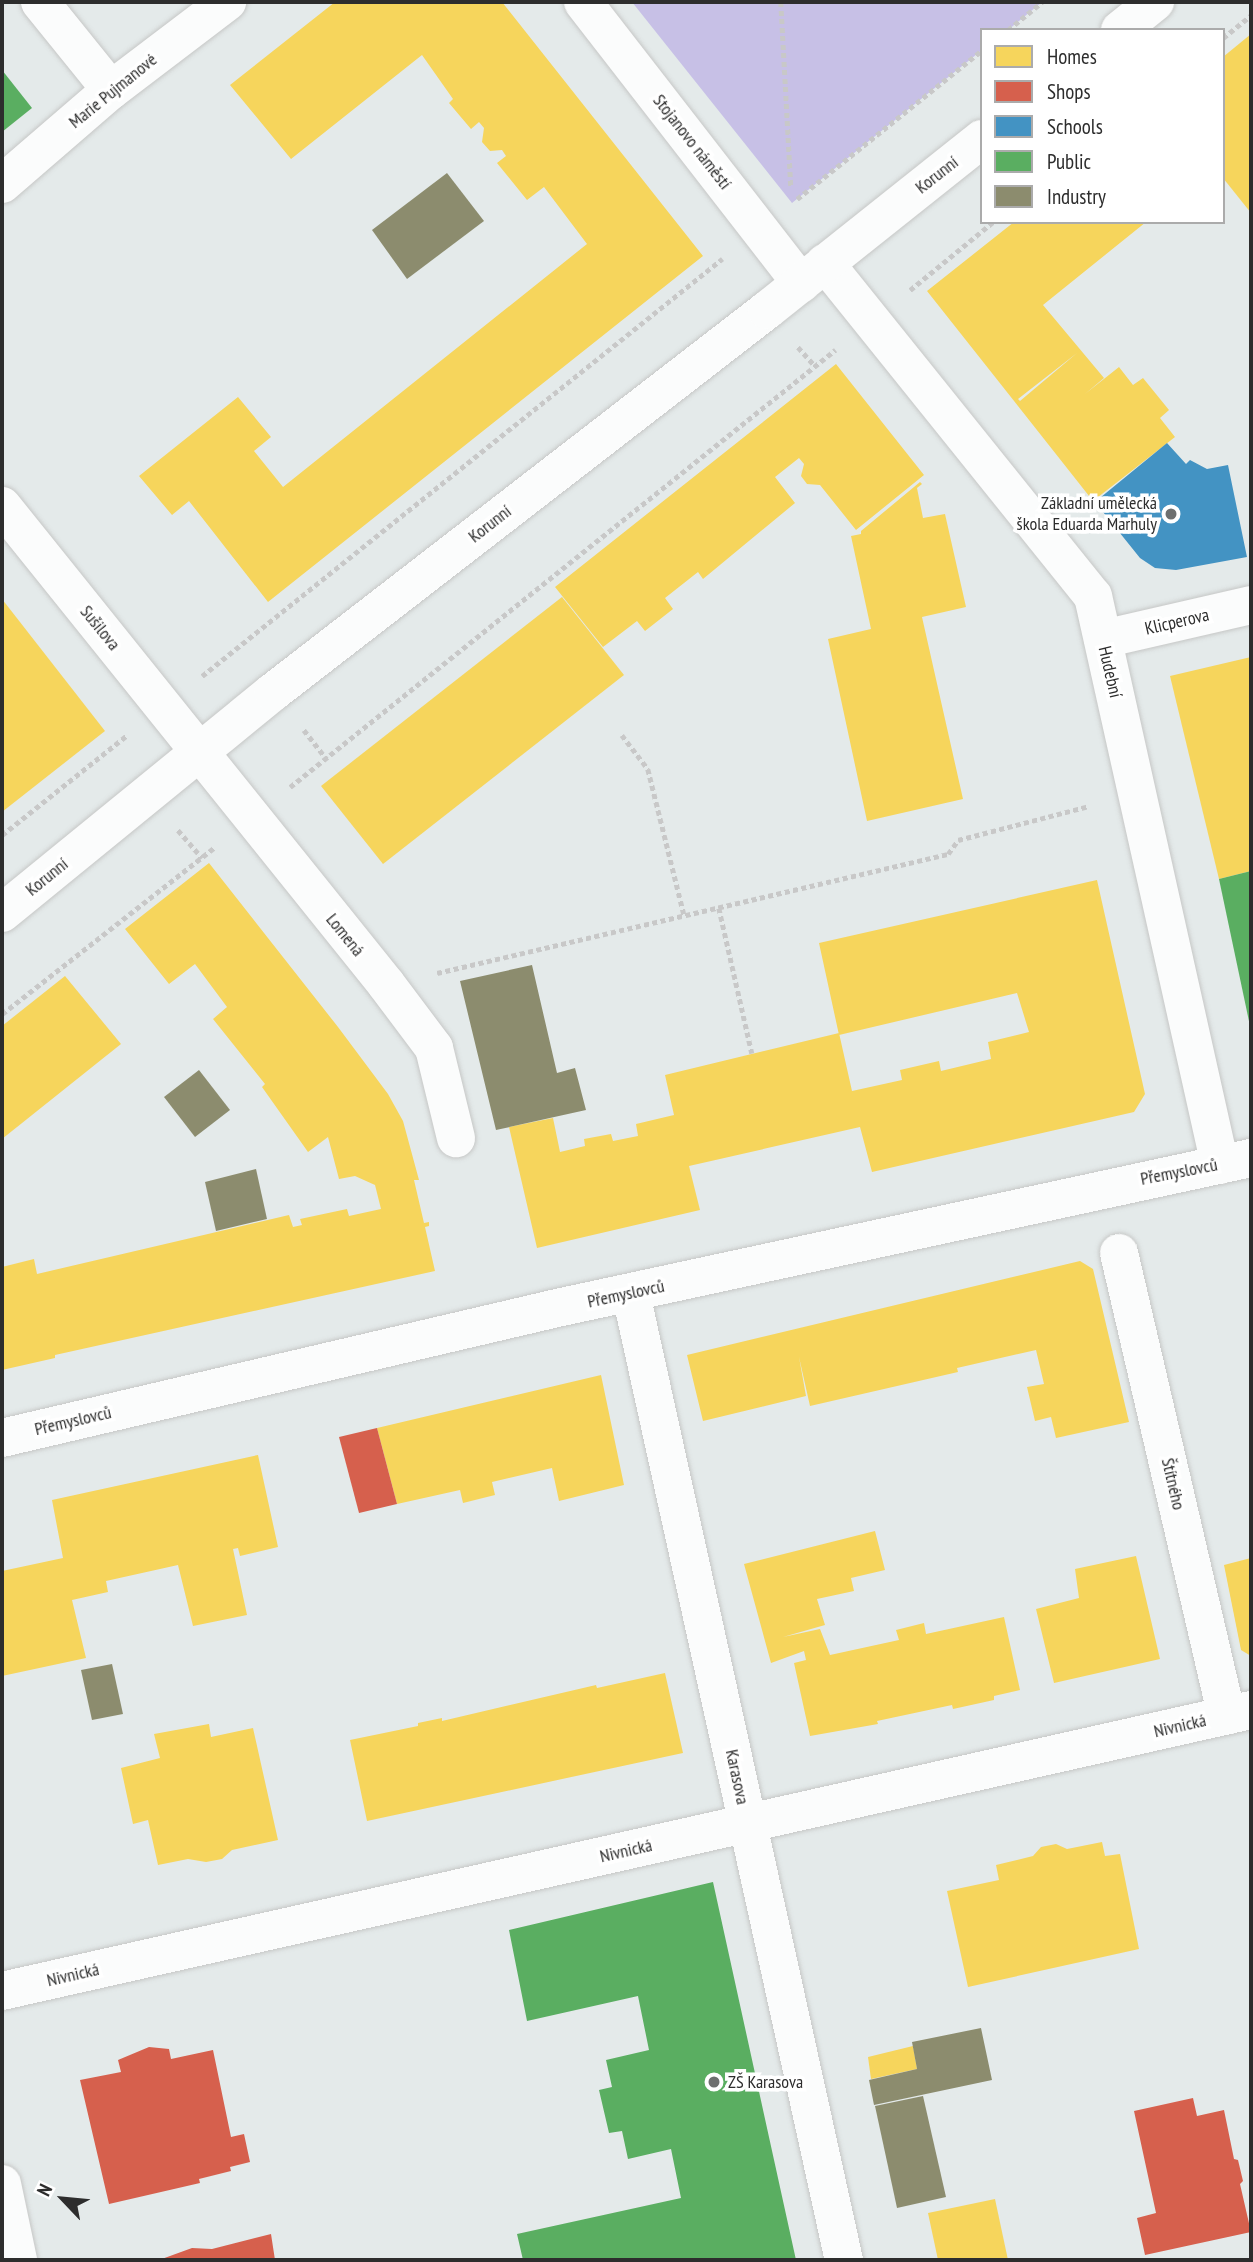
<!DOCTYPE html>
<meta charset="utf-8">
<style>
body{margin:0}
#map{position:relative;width:1253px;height:2262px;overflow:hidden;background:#e4eaea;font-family:"PT Sans Narrow",sans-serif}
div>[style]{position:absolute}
.green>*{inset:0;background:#c7c0e6}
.homes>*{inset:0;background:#f6d55c}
.shops>*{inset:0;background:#d6604d}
.schools>*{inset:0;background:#4393c3}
.public>*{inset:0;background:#5aae61}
.industry>*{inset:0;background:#8c8c6e}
.path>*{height:4.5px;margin-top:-2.25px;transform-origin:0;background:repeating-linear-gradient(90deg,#c8c8c8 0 5px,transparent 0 8.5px)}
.roads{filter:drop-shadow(0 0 2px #c6c7c6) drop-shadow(0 0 2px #c6c7c6)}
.street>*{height:38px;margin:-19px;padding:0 19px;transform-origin:19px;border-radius:19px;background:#fbfcfc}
.secondary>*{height:38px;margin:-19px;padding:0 19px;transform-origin:19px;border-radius:19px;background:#fbfcfc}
.dots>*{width:19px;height:19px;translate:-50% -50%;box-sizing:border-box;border:4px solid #fff;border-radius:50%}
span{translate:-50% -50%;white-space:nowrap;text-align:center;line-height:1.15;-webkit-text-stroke:7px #fff;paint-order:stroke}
.street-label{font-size:18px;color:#2d2d2d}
.poi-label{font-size:18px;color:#2d2d2d}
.right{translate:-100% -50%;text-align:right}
.left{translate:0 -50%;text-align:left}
.frame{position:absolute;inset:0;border:4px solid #2d2d2d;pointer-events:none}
.legend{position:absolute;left:980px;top:28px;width:245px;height:196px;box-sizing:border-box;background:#fff;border:2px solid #ababab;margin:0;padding:9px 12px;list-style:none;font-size:21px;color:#2d2d2d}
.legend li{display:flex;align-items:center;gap:14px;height:35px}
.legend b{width:35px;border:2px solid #ababab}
.north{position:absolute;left:28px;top:2164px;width:70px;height:70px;-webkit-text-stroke:5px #fff;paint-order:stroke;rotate:296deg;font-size:19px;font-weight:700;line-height:28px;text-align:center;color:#2d2d2d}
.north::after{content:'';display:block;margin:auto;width:24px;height:32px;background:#2d2d2d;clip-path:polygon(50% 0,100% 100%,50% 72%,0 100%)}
</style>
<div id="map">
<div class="green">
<i style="clip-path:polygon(632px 2px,1042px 2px,1008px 30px,982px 30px,982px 50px,792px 203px)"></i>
</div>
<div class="homes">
<i style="clip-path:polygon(335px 2px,502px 2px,703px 256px,268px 602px,189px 501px,172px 515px,139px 476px,238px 397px,271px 437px,254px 451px,283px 487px,587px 244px,544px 187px,527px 200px,497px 163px,506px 156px,502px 150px,490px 151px,482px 142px,484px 128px,479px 122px,471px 129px,449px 103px,453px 99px,422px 55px,291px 159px,230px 85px)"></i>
<i style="clip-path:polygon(1251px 34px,1251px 213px,1223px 178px,1223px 57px)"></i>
<i style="clip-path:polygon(evenodd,1014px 222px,1146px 222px,1043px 305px,1104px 378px,1085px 394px,1119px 367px,1133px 385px,1143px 378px,1169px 410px,1160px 418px,1175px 437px,1093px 501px,927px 291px,1014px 222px,1077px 353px,1020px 401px,1018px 399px,1077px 353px)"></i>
<i style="clip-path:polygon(836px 364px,924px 475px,856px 530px,820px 485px,807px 484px,801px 476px,804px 464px,799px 458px,775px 477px,795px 503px,703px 579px,698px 572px,665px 598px,673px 609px,645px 631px,637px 621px,603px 647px,555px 587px)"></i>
<i style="clip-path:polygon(920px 482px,922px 484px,917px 488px,923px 518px,945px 514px,966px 607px,922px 617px,963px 799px,867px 821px,828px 639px,871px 629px,851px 536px,861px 534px,861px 531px)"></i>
<i style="clip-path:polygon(562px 597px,624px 675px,383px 864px,321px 786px)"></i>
<i style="clip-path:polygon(2px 599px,105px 731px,2px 812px)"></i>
<i style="clip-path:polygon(1251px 657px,1251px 871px,1219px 879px,1170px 676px)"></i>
<i style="clip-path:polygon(209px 863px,338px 1027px,388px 1094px,403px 1121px,419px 1180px,414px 1180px,424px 1223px,429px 1222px,429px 1226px,425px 1227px,435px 1271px,55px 1355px,55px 1358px,2px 1370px,2px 1267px,34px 1259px,37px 1274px,289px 1215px,293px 1227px,302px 1225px,300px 1219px,347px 1209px,349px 1216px,381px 1209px,375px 1185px,355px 1176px,339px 1179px,328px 1137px,308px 1152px,262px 1087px,265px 1084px,213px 1019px,227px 1007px,195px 964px,169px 984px,125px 929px)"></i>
<i style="clip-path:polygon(1097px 880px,1145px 1094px,1134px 1112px,872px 1172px,860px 1127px,689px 1166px,700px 1210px,537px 1248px,509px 1127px,553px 1118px,560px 1152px,585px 1146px,584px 1139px,611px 1134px,613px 1141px,638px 1136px,636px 1124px,674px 1115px,665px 1075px,839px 1033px,852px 1091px,902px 1080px,900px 1070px,939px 1061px,941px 1071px,991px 1059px,988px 1042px,1029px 1032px,1017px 993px,839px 1035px,819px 943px)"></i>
<i style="clip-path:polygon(65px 976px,121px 1044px,2px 1139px,2px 1026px)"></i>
<i style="clip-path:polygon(1080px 1261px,1093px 1269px,1129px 1422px,1056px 1438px,1051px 1417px,1035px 1421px,1027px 1387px,1044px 1384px,1036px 1350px,957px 1368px,958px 1372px,810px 1406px,799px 1357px,806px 1396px,703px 1421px,687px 1355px)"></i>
<i style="clip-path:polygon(601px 1375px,624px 1485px,559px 1501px,552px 1468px,492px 1482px,495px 1495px,463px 1503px,460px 1490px,397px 1504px,377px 1428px)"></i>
<i style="clip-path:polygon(258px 1455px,278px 1547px,240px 1556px,238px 1548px,233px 1549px,247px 1615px,193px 1626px,178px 1565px,106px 1581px,108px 1592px,72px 1600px,86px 1658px,2px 1676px,2px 1571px,63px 1558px,52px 1500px)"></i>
<i style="clip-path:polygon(875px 1531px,885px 1570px,851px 1578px,854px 1591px,817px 1599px,825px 1625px,783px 1637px,820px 1629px,830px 1655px,899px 1640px,896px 1630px,924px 1623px,926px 1634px,1004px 1617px,1020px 1690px,994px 1696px,994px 1700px,953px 1709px,952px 1705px,877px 1721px,878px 1724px,810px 1736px,794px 1663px,806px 1660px,804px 1651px,771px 1663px,744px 1564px)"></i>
<i style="clip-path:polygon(1136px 1556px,1160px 1659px,1054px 1683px,1036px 1609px,1079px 1598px,1075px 1569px)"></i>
<i style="clip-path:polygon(1251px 1558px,1251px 1656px,1241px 1650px,1224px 1565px)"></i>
<i style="clip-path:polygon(665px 1673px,683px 1753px,367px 1821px,350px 1740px,418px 1726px,418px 1723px,442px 1718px,442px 1721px,596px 1685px,597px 1688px)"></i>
<i style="clip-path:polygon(209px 1724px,211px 1737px,253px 1728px,278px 1840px,232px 1850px,222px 1859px,206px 1862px,188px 1859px,158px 1865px,148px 1820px,133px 1824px,121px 1768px,160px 1758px,154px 1734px)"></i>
<i style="clip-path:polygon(1102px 1842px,1105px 1856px,1120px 1854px,1139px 1949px,968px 1987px,947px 1891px,999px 1880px,996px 1865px,1033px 1856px,1041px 1847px,1056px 1844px,1067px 1849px)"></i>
<i style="clip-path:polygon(913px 2046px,917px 2069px,871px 2079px,868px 2057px)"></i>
<i style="clip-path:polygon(995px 2199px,1008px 2260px,938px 2260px,928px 2213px)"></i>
</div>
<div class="shops">
<i style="clip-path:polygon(377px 1428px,397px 1504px,359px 1513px,339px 1437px)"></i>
<i style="clip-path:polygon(149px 2047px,169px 2049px,171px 2059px,213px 2050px,231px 2137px,244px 2134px,250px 2162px,230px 2167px,231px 2171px,199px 2179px,200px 2183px,109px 2204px,80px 2080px,121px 2072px,118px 2060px)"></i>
<i style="clip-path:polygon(1193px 2098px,1197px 2116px,1224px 2110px,1234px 2159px,1238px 2160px,1243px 2181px,1240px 2184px,1251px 2232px,1145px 2255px,1137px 2218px,1156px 2213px,1134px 2111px)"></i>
<i style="clip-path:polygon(271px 2234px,275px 2260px,159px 2260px,192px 2248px,212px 2249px)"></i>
</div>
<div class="schools">
<i style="clip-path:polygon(1167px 443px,1186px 464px,1190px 460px,1207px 469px,1228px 465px,1247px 557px,1176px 570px,1155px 568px,1140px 558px,1095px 502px)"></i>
</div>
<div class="public">
<i style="clip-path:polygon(2px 70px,32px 108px,2px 132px)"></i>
<i style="clip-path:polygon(1251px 871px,1251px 1026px,1250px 1026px,1219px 879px)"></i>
<i style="clip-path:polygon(713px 1882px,796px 2260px,523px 2260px,517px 2234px,681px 2198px,671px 2149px,628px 2159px,622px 2131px,609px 2133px,599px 2090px,612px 2087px,606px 2060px,649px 2050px,638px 1996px,527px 2021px,509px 1930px)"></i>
</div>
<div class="industry">
<i style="clip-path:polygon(447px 173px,484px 221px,407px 279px,372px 230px)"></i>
<i style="clip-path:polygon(532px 965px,557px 1073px,575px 1068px,586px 1110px,496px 1130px,460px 981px)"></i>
<i style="clip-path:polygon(199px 1070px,230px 1110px,195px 1137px,164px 1097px)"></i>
<i style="clip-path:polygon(256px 1169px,267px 1219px,216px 1231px,205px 1182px)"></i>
<i style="clip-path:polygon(112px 1664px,123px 1714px,92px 1720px,81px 1670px)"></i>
<i style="clip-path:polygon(981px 2028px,992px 2080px,874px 2105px,869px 2080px,917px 2069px,912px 2042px)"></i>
<i style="clip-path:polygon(923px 2096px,946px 2197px,897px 2208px,875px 2106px)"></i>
</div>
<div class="path">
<i style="left:781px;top:2px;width:186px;rotate:86.9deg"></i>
<i style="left:1008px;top:30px;width:44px;rotate:-39.5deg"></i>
<i style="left:1223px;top:38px;width:36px;rotate:-39deg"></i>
<i style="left:797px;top:199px;width:238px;rotate:-38.8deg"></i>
<i style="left:910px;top:290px;width:107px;rotate:-39.3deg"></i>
<i style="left:798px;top:347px;width:25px;rotate:48deg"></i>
<i style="left:202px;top:676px;width:667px;rotate:-38.73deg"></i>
<i style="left:304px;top:730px;width:37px;rotate:52deg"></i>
<i style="left:622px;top:735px;width:43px;rotate:52.6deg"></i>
<i style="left:648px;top:769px;width:150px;rotate:76.1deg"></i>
<i style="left:290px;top:787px;width:699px;rotate:-38.72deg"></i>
<i style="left:178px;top:830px;width:37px;rotate:49deg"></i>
<i style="left:2px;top:835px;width:159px;rotate:-38.6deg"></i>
<i style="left:719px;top:908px;width:149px;rotate:77.2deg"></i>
<i style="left:437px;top:973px;width:525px;rotate:-13.11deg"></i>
<i style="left:948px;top:854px;width:17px;rotate:-54deg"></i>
<i style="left:958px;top:840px;width:135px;rotate:-14.5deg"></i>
<i style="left:2px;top:1014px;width:271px;rotate:-38.1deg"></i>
</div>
<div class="roads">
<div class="street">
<i style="left:40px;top:2px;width:113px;rotate:51.1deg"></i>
<i style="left:583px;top:2px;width:356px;rotate:52.2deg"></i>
<i style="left:1120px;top:30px;width:45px;rotate:-38.7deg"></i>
<i style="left:2px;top:184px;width:144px;rotate:-40.8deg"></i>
<i style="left:111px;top:90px;width:146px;rotate:-37.2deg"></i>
<i style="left:825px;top:263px;width:427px;rotate:51.2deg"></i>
<i style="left:1093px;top:596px;width:583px;rotate:77.42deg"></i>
<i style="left:2px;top:506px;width:613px;rotate:51.22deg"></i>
<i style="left:386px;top:984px;width:80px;rotate:53.1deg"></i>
<i style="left:434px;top:1048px;width:93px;rotate:76.3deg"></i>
<i style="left:1103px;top:639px;width:152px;rotate:-12.9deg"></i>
<i style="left:2px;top:913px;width:350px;rotate:-39.2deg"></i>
<i style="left:273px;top:692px;width:624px;rotate:-37.71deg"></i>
<i style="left:767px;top:310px;width:275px;rotate:-38.5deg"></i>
<i style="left:1119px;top:1253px;width:475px;rotate:76.9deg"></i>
<i style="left:631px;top:1294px;width:989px;rotate:77.57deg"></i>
<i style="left:2px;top:1991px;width:1280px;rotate:-12.68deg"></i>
<i style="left:2px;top:2184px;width:78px;rotate:78.1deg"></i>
</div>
<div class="secondary">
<i style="left:2px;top:1438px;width:570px;rotate:-13.18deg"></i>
<i style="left:557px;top:1308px;width:710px;rotate:-12.2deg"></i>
</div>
</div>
<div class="dots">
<i style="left:1171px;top:514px;background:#6d6f6f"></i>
<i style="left:714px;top:2082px;background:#6d6f6f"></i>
</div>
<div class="street-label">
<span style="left:113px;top:91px;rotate:-39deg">Marie Pujmanové</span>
<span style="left:692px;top:142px;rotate:52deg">Stojanovo náměstí</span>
<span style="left:937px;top:175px;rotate:-38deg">Korunní</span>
<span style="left:490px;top:524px;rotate:-38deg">Korunní</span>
<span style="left:1177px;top:622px;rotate:-13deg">Klicperova</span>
<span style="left:100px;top:628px;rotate:51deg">Sušilova</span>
<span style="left:1110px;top:672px;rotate:77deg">Hudební</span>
<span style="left:47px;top:877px;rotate:-39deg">Korunní</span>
<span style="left:345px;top:935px;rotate:51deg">Lomená</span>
<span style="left:1179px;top:1172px;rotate:-11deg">Přemyslovců</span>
<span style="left:626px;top:1294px;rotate:-12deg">Přemyslovců</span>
<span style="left:73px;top:1421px;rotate:-13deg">Přemyslovců</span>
<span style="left:1173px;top:1484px;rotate:77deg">Štítného</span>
<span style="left:1180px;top:1726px;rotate:-13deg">Nivnická</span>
<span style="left:737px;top:1777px;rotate:78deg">Karasova</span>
<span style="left:626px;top:1851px;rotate:-13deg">Nivnická</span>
<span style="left:73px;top:1975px;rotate:-13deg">Nivnická</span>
</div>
<div class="poi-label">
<span class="right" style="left:1157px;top:514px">Základní umělecká<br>škola Eduarda Marhuly</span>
<span class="left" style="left:728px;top:2082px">ZŠ Karasova</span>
</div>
<div class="frame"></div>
<ul class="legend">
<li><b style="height:19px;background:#f6d55c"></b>Homes</li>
<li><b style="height:19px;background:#d6604d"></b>Shops</li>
<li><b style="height:19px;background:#4393c3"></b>Schools</li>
<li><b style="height:19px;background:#5aae61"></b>Public</li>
<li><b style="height:19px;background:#8c8c6e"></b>Industry</li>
</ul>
<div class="north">N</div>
</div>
